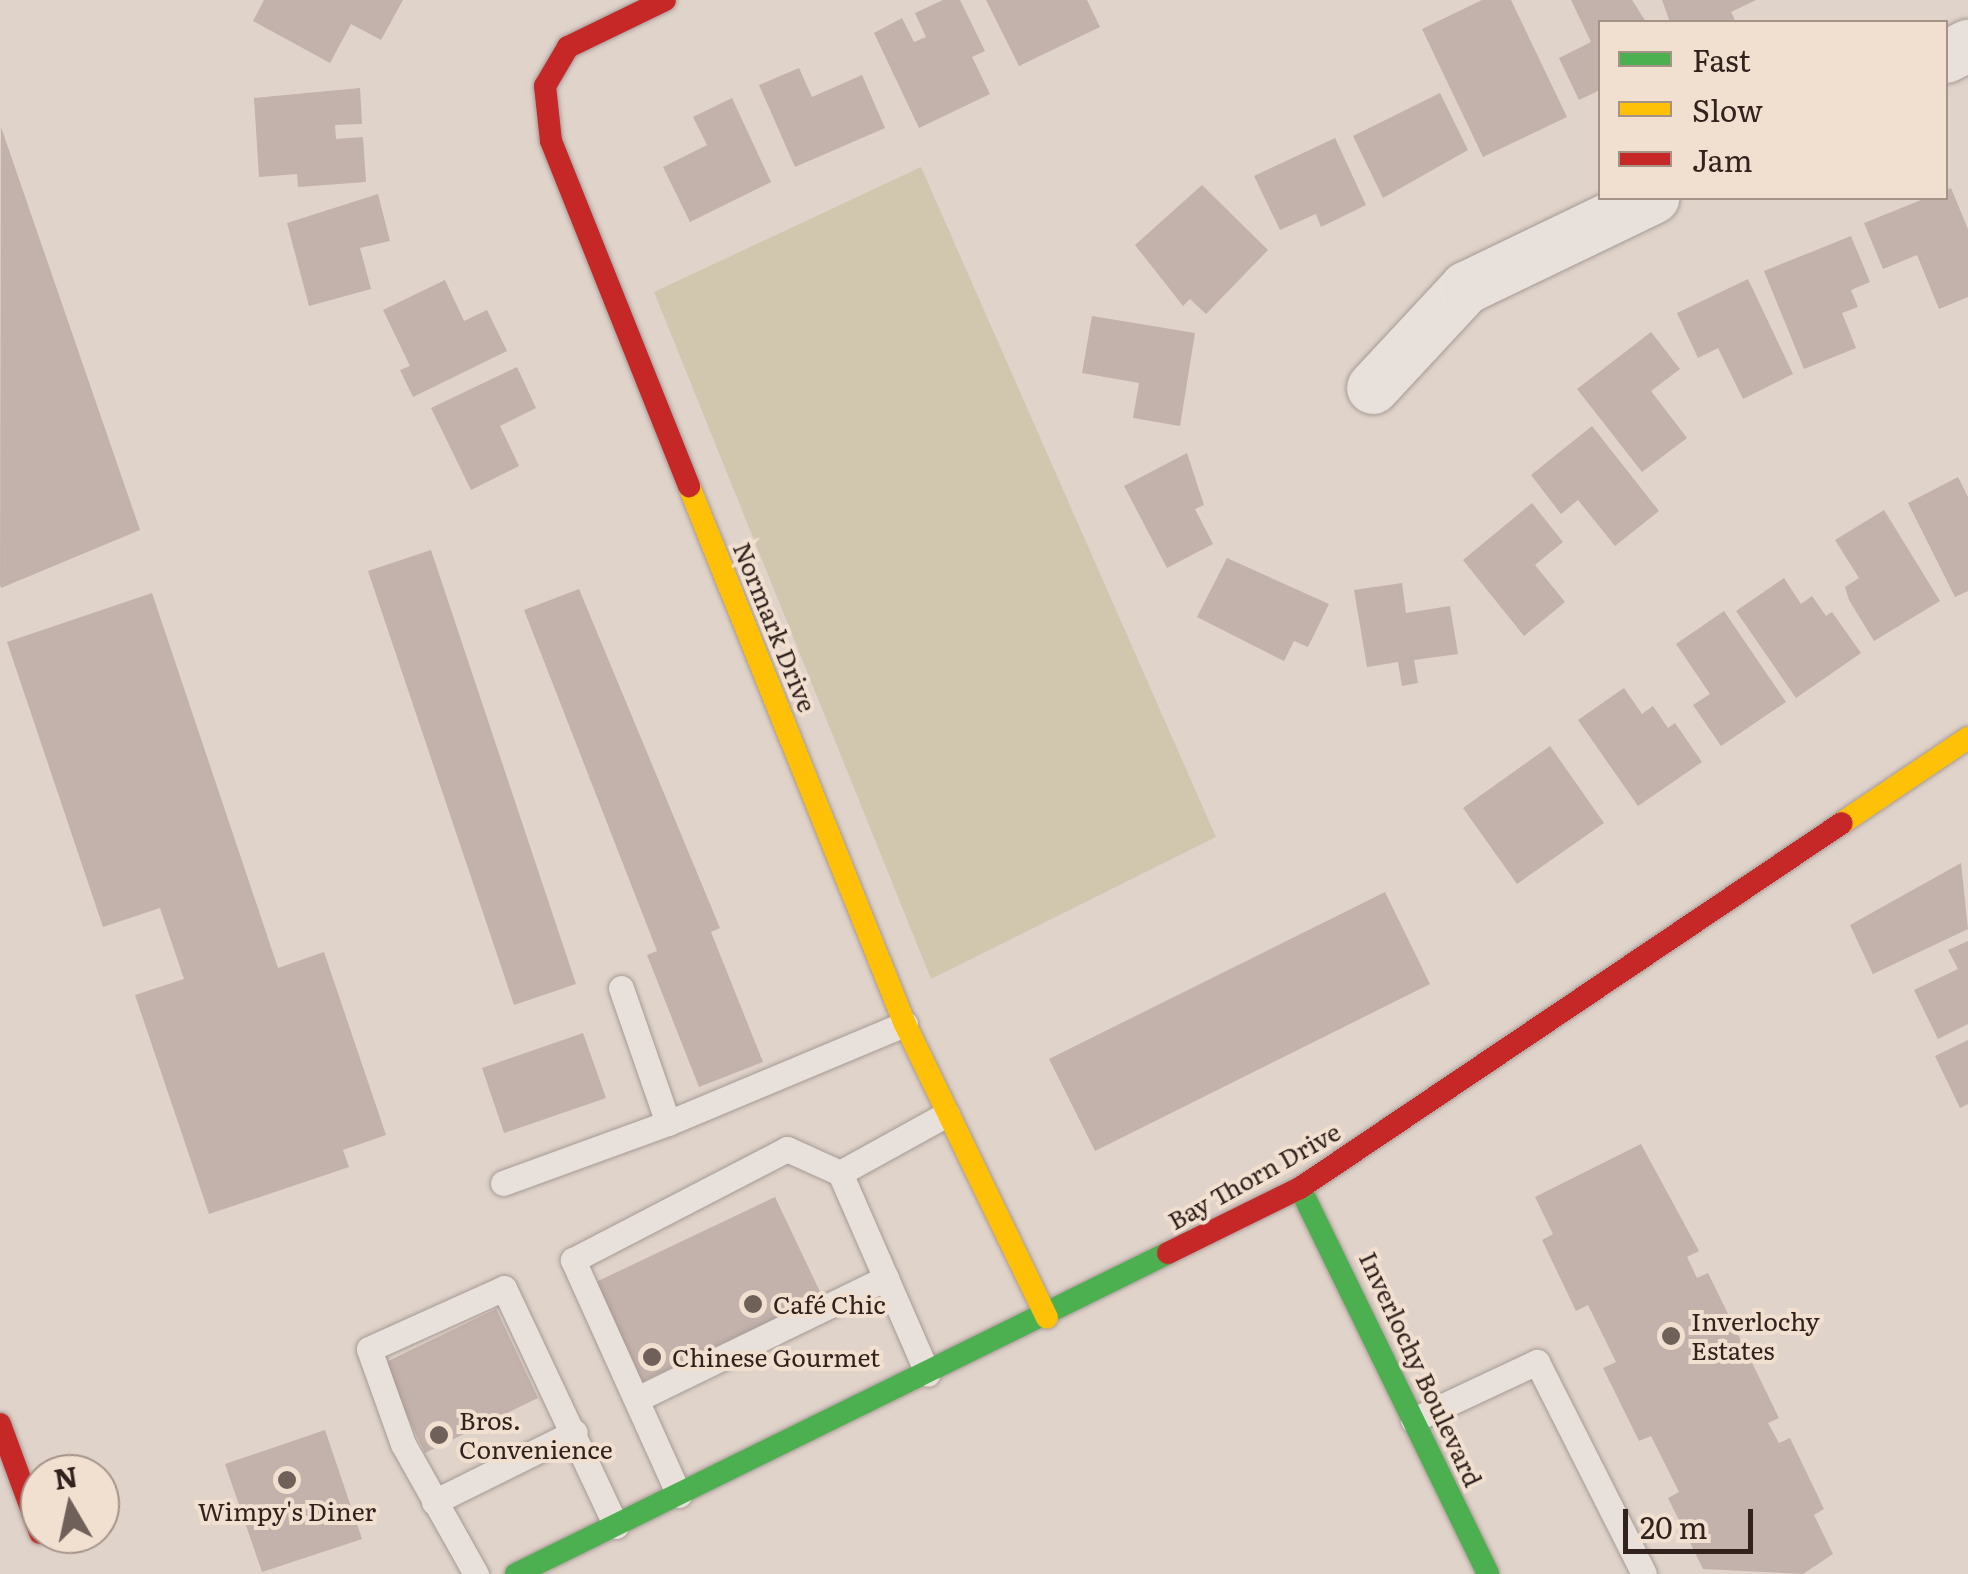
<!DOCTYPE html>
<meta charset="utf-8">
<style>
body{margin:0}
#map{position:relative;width:1968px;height:1574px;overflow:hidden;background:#e0d3ca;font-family:Literata,serif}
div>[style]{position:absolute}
.green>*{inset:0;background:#d1c7ae}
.building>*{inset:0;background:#c3b1ab}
.roads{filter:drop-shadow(0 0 2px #a59a94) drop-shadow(0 0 2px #a59a94)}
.lane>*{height:25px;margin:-12.5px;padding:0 12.5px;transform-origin:12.5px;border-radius:12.5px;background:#e8e1db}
.street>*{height:52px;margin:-26px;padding:0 26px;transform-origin:26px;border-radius:26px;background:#e8e1db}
.fast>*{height:22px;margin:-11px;padding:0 11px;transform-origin:11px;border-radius:11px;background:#4caf50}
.slow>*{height:22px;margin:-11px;padding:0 11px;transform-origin:11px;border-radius:11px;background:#ffc107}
.jam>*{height:22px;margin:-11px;padding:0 11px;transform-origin:11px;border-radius:11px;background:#c62828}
.dots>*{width:28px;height:28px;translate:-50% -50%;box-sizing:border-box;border:5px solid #f1dfd0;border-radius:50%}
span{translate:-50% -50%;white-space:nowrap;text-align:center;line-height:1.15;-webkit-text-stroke:8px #f1dfd0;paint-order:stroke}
.street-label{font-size:25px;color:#32221d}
.poi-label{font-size:25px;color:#32221d}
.left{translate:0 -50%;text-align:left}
.legend{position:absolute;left:1598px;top:20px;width:350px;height:180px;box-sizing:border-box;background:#f1dfd0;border:2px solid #a59388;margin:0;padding:12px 18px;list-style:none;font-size:30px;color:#32221d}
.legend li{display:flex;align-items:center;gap:20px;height:50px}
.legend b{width:50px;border:2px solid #a59388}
.north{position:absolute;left:20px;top:1454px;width:100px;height:100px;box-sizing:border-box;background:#f1dfd0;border:2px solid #a59388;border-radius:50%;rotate:351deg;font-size:28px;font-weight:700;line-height:40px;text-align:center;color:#32221d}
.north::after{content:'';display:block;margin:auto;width:35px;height:45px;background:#6f605a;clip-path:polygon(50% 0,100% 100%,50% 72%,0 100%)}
.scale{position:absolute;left:1623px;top:1509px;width:130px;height:45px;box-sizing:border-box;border:5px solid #32221d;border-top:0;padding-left:12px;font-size:30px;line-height:35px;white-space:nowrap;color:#32221d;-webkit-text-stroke:8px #f1dfd0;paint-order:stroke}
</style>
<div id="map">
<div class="green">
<i style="clip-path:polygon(921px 167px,1216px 837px,931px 979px,654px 292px)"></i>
</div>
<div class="building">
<i style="clip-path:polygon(264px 0,403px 0,381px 40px,351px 24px,330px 63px,253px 21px)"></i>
<i style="clip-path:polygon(943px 0,960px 0,985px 51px,972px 57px,990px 94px,919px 128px,874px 33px,902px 18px,914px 42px,926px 37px,915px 13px)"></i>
<i style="clip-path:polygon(986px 0,1087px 0,1100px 27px,1019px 66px)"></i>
<i style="clip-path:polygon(1482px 0,1511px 0,1567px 117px,1483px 157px,1422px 29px)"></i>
<i style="clip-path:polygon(1571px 0,1632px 0,1646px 22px,1600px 22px,1600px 90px,1579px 100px,1559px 58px,1591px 42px)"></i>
<i style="clip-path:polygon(1662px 0,1756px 0,1731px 12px,1736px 22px,1670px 22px)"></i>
<i style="clip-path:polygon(799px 68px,812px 97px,862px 75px,885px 128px,795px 167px,759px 85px)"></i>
<i style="clip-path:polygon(360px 88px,362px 124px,335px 125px,336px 139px,363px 137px,366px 182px,298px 187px,297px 174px,259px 177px,254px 98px)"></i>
<i style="clip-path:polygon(1440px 93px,1468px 150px,1383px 198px,1353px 136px)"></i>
<i style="clip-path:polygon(732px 98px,771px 182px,690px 222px,663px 167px,707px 145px,693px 117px)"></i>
<i style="clip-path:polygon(1px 127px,140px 530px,1px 588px,0 585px)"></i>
<i style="clip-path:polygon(1335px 138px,1366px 205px,1321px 227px,1316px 214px,1280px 230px,1254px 176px)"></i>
<i style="clip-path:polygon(1202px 185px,1268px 250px,1206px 314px,1190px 299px,1183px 306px,1135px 245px)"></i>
<i style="clip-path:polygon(1951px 188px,1968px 229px,1968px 297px,1939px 309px,1917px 255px,1883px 269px,1864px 223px)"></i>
<i style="clip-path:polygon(378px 194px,390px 241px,360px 248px,371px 289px,309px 306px,287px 223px)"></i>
<i style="clip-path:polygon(1851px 236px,1870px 282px,1851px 290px,1858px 307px,1842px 313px,1856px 348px,1804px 369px,1764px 271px)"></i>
<i style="clip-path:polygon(1748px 279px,1793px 374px,1743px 399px,1718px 348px,1698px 358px,1677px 313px)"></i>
<i style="clip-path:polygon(445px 280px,464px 321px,487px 310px,507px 351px,413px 397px,400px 370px,410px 366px,383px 310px)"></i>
<i style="clip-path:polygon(1092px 316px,1195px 333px,1180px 426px,1133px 418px,1139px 383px,1082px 373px)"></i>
<i style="clip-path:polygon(1651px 332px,1680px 369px,1651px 391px,1687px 438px,1642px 472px,1577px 389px)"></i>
<i style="clip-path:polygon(517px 367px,536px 408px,500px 426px,519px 466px,471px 490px,431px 408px)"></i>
<i style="clip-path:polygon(1592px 426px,1659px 511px,1615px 546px,1578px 500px,1561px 514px,1531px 475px)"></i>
<i style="clip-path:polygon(1187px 453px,1204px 505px,1195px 509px,1213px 544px,1167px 568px,1124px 486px)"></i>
<i style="clip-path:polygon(1958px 477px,1968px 497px,1968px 591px,1955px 597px,1908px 503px)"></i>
<i style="clip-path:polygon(1532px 503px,1563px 542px,1535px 565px,1565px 602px,1524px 636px,1463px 560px)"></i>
<i style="clip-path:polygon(1884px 510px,1940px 601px,1874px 641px,1849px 600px,1845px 587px,1859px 578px,1835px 540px)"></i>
<i style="clip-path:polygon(431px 550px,576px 984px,514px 1005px,368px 571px)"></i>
<i style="clip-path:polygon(1227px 558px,1329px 604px,1308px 647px,1294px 641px,1284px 661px,1197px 617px)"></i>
<i style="clip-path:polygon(1784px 578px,1801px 604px,1812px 596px,1826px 616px,1832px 612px,1861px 653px,1796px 698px,1736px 611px)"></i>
<i style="clip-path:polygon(1402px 583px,1406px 613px,1450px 606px,1458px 654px,1414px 660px,1418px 683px,1402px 686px,1398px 662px,1367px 667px,1354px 590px)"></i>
<i style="clip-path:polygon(579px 589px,720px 928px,711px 932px,763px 1062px,699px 1087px,647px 955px,657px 951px,524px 610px)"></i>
<i style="clip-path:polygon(152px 593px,278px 968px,324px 952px,386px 1135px,343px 1150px,349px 1167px,209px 1214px,135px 995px,184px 979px,160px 908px,103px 927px,7px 642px)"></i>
<i style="clip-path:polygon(1724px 611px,1786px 702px,1721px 746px,1693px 705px,1710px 694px,1676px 644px)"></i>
<i style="clip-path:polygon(1624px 688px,1642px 714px,1653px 706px,1668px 728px,1675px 723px,1702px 762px,1638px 806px,1578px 720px)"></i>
<i style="clip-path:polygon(1550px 746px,1604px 823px,1517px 884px,1463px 808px)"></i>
<i style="clip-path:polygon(1961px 863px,1968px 929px,1873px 974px,1850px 925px)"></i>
<i style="clip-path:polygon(1385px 892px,1430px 984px,1095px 1151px,1049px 1059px)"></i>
<i style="clip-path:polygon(1968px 941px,1968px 1024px,1938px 1039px,1914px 990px,1958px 969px,1948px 950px)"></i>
<i style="clip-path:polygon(583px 1033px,606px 1098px,504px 1133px,482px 1068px)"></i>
<i style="clip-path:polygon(1968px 1040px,1968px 1104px,1960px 1108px,1935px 1056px)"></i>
<i style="clip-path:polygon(1641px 1144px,1699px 1251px,1687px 1257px,1697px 1278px,1708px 1273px,1779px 1418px,1768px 1423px,1779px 1443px,1790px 1438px,1824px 1509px,1814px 1515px,1833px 1554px,1803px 1574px,1703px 1569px,1668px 1498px,1679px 1492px,1651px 1436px,1639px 1441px,1603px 1368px,1616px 1362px,1588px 1305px,1576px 1311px,1542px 1240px,1553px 1234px,1535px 1197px)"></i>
<i style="clip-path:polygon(775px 1197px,822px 1296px,642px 1382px,596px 1282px)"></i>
<i style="clip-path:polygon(496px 1309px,538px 1398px,425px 1453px,382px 1364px)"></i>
<i style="clip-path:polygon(325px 1430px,362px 1539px,262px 1572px,225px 1464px)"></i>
</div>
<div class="roads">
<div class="lane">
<i style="left:621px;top:988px;width:143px;rotate:70.8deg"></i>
<i style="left:668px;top:1123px;width:257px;rotate:-22.7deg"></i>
<i style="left:840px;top:1173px;width:122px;rotate:-28.9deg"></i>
<i style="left:503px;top:1183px;width:176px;rotate:-20deg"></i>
<i style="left:637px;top:1399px;width:277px;rotate:-25.9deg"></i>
<i style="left:1413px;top:1420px;width:137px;rotate:-25.1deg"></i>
<i style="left:1537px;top:1362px;width:237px;rotate:63.2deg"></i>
<i style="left:679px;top:1495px;width:258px;rotate:-114.3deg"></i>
<i style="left:573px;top:1260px;width:241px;rotate:-27.4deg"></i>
<i style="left:787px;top:1149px;width:58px;rotate:24.4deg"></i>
<i style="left:840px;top:1173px;width:219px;rotate:66.4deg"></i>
<i style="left:434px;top:1502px;width:157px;rotate:-26.4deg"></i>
<i style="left:476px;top:1574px;width:149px;rotate:-119.3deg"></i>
<i style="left:403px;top:1444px;width:101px;rotate:-109.7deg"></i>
<i style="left:369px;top:1349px;width:148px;rotate:-24.3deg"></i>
<i style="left:504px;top:1288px;width:263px;rotate:64.8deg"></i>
</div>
<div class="street">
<i style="left:1946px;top:57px;width:25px;rotate:-27deg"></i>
<i style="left:1373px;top:388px;width:137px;rotate:-47.1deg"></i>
<i style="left:1466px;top:288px;width:208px;rotate:-25.7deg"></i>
</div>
<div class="fast">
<i style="left:1300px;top:1188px;width:429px;rotate:64deg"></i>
<i style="left:516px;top:1574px;width:727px;rotate:-26.21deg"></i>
</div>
<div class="slow">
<i style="left:689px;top:486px;width:580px;rotate:68.13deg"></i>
<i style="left:905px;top:1024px;width:326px;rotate:64.2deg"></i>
<i style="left:1842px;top:823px;width:152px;rotate:-34deg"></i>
</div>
<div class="jam">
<i style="left:665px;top:0;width:108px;rotate:154.1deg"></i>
<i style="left:568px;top:47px;width:45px;rotate:120.5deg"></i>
<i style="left:545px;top:86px;width:55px;rotate:83.8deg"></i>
<i style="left:551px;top:141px;width:372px;rotate:68.2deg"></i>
<i style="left:1168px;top:1253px;width:147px;rotate:-26.2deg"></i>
<i style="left:1300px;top:1188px;width:653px;rotate:-33.96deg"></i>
<i style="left:0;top:1424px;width:116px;rotate:69.8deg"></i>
</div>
</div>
<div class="dots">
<i style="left:753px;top:1304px;background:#6f605a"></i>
<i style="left:1671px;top:1336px;background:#6f605a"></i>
<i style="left:652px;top:1357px;background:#6f605a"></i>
<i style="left:439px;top:1435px;background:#6f605a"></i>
<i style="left:287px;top:1480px;background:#6f605a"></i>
</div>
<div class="street-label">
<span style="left:775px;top:627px;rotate:68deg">Normark Drive</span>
<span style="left:1254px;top:1176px;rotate:-29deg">Bay Thorn Drive</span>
<span style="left:1421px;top:1369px;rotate:65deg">Inverlochy Boulevard</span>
</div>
<div class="poi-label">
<span class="left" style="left:773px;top:1304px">Café Chic</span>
<span class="left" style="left:1691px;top:1336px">Inverlochy<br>Estates</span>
<span class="left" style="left:672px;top:1357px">Chinese Gourmet</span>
<span class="left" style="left:459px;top:1435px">Bros.<br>Convenience</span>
<span style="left:287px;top:1511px">Wimpy's Diner</span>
</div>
<ul class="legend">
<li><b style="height:12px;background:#4caf50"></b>Fast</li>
<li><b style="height:12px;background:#ffc107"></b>Slow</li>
<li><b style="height:12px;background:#c62828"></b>Jam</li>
</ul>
<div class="north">N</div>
<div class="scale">20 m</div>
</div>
